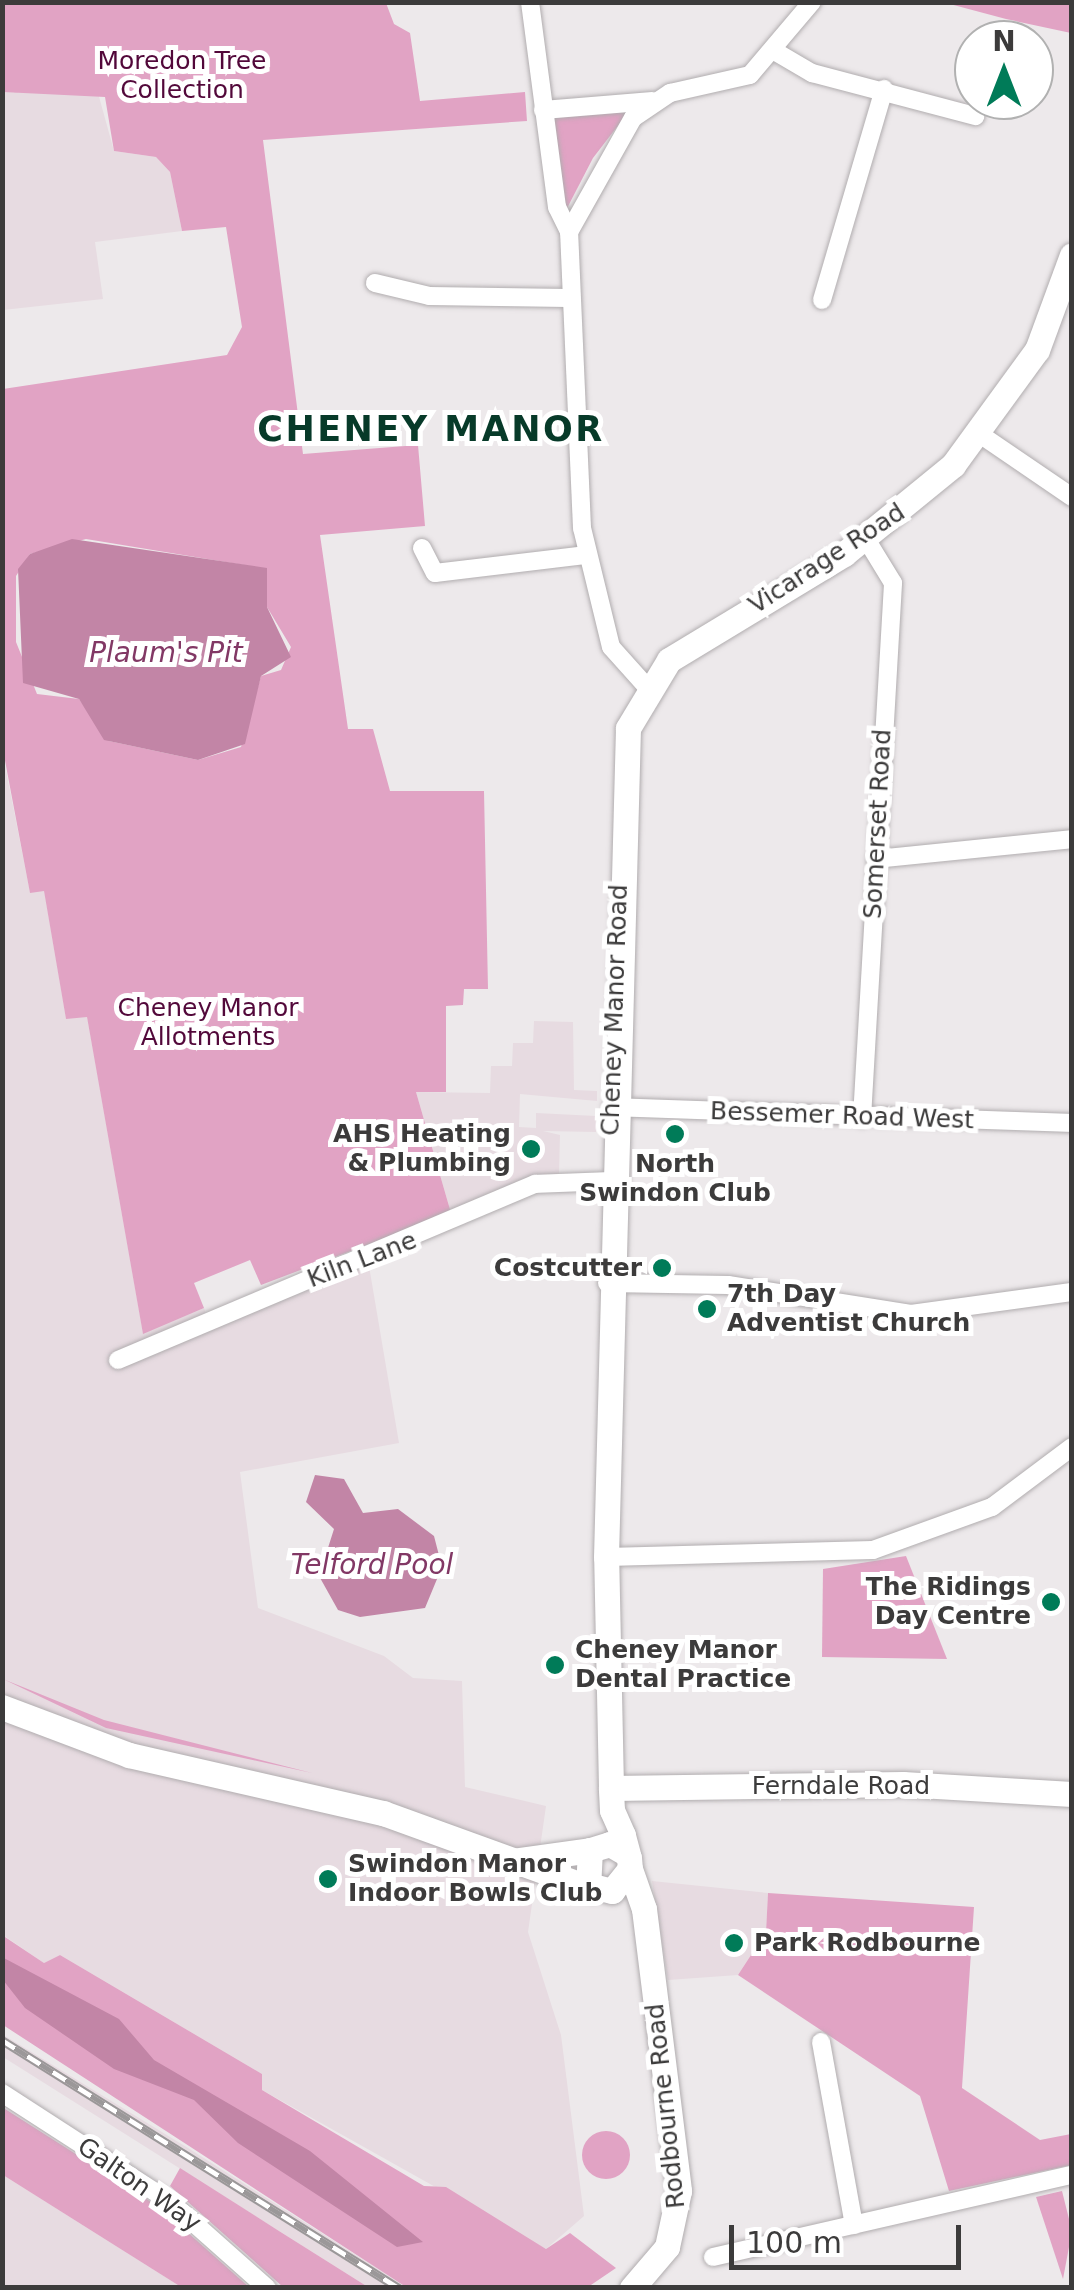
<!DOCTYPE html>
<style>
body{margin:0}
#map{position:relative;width:1074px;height:2290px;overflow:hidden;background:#ede9eb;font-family:"DejaVu Sans",sans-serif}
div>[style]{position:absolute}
.built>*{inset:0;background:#e7dbe1}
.green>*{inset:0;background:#e1a3c4}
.round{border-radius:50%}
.water>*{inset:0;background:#c285a6}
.roads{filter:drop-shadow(0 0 2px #b1adaf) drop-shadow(0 0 2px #b1adaf)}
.street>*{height:18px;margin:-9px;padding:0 9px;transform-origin:9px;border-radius:9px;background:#fff}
.secondary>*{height:25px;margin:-12.5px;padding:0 12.5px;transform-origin:12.5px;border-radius:12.5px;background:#fff}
.rail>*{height:9px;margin-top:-4.5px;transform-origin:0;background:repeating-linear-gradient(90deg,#fff 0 15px,#9b9899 0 30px);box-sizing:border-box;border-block:2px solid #9b9899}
.dots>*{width:28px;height:28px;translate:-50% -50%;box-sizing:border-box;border:5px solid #fff;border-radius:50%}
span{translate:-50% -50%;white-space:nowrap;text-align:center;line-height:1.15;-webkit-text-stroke:10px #fff;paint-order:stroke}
.park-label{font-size:25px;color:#52083a}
.street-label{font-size:25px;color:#3c3b3b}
.poi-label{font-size:25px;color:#3c3b3b;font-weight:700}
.right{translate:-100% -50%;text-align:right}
.left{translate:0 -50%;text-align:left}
.water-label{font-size:28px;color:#823865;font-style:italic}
.district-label{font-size:35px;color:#073a29;font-weight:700;letter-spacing:2.5px}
.frame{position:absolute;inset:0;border:5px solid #3c3b3b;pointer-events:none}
.north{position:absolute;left:954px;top:20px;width:100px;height:100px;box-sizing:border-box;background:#fff;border:2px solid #b1b1b1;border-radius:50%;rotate:0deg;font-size:28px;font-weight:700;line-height:40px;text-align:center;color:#3c3b3b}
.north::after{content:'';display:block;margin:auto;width:35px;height:45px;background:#007b58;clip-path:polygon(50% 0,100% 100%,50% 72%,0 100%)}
.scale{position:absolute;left:729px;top:2225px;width:232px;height:45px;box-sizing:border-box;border:5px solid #3c3b3b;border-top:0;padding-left:12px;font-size:30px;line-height:35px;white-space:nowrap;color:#3c3b3b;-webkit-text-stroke:8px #fff;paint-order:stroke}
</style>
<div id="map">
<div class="built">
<i style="clip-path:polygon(3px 92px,98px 93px,114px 151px,156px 157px,170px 172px,182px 231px,95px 242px,103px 299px,3px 310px)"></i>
<i style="clip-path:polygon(2px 750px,30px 892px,44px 890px,66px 1018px,87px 1016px,143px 1333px,204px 1308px,211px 1328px,369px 1266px,399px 1443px,240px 1472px,258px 1608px,384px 1656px,413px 1678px,462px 1681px,465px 1787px,546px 1806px,528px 1932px,561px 2035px,584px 2216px,546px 2249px,262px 2090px,262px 2074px,60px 1955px,44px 1963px,3px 1935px)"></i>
<i style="clip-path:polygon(534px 1021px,573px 1022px,574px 1090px,597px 1091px,597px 1101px,520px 1094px,519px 1127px,536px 1128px,536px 1113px,596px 1116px,596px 1132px,543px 1131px,560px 1135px,559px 1173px,451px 1213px,416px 1092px,490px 1093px,491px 1066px,512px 1066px,513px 1043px,533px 1043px)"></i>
<i style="clip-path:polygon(652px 1881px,768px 1893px,766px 1932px,738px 1975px,668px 1980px)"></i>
<i style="clip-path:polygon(2px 2034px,188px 2148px,406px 2287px,368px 2287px,3px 2057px)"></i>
<i style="clip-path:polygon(3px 2175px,181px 2287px,3px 2287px)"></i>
</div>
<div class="green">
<i style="clip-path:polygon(evenodd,3px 2px,386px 3px,394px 24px,410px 33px,420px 101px,525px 92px,527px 121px,263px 140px,303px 454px,418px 445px,425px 526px,320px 535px,348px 729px,373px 729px,390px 791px,484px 791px,488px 989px,464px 989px,463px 1005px,446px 1006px,446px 1092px,416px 1092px,451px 1213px,261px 1285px,250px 1260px,194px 1283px,204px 1308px,143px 1334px,87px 1017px,66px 1019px,44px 891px,30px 893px,3px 750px,3px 389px,227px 355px,242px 327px,226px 227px,182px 231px,170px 172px,156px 157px,114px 151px,105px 97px,3px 92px,3px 2px,86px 539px,262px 568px,267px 607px,291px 647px,281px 670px,261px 676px,241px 747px,198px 760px,109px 741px,79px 699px,37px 694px,16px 642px,16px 576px,30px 554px,86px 539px)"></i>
<i style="clip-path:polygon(946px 3px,1071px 3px,1071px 33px,1006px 19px)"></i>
<i style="clip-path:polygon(630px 110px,593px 158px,563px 216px,550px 117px)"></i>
<i style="clip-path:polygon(906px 1556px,947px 1659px,822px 1657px,823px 1569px)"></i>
<i style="clip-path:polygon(3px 1679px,104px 1720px,312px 1773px,106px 1728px)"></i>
<i style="clip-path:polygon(768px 1893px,974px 1907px,962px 2088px,1040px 2140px,1071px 2134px,1071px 2165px,949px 2191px,920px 2096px,738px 1975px,766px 1932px)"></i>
<i style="clip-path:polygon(2px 1935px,44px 1963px,60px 1955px,262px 2074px,262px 2090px,424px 2186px,446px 2187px,546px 2249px,570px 2233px,616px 2268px,588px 2287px,406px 2287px,3px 2025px)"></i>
<i style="clip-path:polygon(2px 2107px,159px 2207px,249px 2287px,181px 2287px,3px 2175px)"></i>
<i class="round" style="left:582px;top:2131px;width:48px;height:48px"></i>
<i style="clip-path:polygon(180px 2168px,279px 2231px,368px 2287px,283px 2287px,170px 2186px)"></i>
<i style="clip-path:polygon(1062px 2191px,1072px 2231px,1063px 2279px,1036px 2197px)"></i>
</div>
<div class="water">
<i style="clip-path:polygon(72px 539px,267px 568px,267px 607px,291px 657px,261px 676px,245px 744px,198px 760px,104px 740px,79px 699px,23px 683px,18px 569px,30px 554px)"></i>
<i style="clip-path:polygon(315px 1475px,344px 1479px,363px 1513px,398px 1509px,434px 1536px,442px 1567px,425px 1608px,360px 1617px,338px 1610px,319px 1576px,334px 1529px,306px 1502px)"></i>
<i style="clip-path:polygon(2px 1957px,119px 2019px,154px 2060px,310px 2151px,423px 2242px,397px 2247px,238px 2143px,194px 2100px,114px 2069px,25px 2008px,3px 1980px)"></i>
</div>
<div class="roads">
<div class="street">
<i style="left:530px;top:2px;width:207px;rotate:82.5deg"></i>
<i style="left:557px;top:207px;width:28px;rotate:64deg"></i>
<i style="left:776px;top:52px;width:42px;rotate:30.3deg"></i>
<i style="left:812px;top:73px;width:169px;rotate:14.8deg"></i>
<i style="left:543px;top:110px;width:110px;rotate:-4.7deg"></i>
<i style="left:375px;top:283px;width:56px;rotate:13.5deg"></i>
<i style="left:429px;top:296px;width:139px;rotate:0.8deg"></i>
<i style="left:822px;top:300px;width:220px;rotate:-73.6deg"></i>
<i style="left:981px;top:435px;width:110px;rotate:34.3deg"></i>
<i style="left:422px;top:548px;width:28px;rotate:63deg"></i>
<i style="left:435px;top:573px;width:153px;rotate:-6.8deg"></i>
<i style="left:646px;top:686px;width:52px;rotate:-131.9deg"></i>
<i style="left:611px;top:647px;width:122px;rotate:-103.7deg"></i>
<i style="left:582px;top:528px;width:296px;rotate:-92.5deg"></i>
<i style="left:569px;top:232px;width:131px;rotate:-60.7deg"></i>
<i style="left:633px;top:118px;width:45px;rotate:-34deg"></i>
<i style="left:670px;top:93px;width:82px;rotate:-12.7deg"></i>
<i style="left:750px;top:75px;width:96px;rotate:-49.7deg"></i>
<i style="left:876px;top:859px;width:197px;rotate:-5.8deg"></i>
<i style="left:612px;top:1107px;width:460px;rotate:2deg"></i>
<i style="left:862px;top:1118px;width:536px;rotate:-86.68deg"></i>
<i style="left:893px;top:583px;width:52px;rotate:-121.5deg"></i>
<i style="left:607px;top:1283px;width:121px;rotate:0.9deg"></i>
<i style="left:728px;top:1285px;width:185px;rotate:9deg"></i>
<i style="left:911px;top:1314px;width:162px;rotate:-7.8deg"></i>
<i style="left:118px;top:1360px;width:453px;rotate:-22.9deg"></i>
<i style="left:535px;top:1184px;width:74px;rotate:-2.3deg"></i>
<i style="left:606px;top:1557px;width:267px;rotate:-1.5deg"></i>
<i style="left:873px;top:1550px;width:127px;rotate:-19.9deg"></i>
<i style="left:992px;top:1507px;width:100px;rotate:-36.9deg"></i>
<i style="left:821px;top:2042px;width:186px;rotate:79.8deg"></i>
<i style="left:2px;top:2093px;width:199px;rotate:32.9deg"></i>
<i style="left:169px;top:2201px;width:131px;rotate:41.6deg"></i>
<i style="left:713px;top:2257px;width:368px;rotate:-12.9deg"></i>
</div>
<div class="secondary">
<i style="left:2px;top:1707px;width:136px;rotate:20.7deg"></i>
<i style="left:129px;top:1755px;width:261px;rotate:12.9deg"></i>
<i style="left:383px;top:1813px;width:223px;rotate:19.9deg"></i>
<i style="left:611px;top:1788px;width:292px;rotate:-0.8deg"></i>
<i style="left:903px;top:1784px;width:169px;rotate:3.4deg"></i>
<i style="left:627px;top:1854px;width:20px;rotate:-150deg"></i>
<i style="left:610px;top:1844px;width:21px;rotate:163deg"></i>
<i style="left:590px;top:1850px;width:35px;rotate:93deg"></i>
<i style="left:588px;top:1885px;width:25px;rotate:14deg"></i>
<i style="left:612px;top:1891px;width:28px;rotate:-51deg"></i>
<i style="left:630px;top:1869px;width:11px;rotate:-95deg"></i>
<i style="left:629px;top:1858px;width:24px;rotate:-105deg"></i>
<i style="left:623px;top:1835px;width:27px;rotate:-114deg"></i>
<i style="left:612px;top:1810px;width:22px;rotate:-93deg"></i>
<i style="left:611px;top:1788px;width:231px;rotate:-91.2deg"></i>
<i style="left:606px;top:1557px;width:829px;rotate:-88.48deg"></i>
<i style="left:628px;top:728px;width:79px;rotate:-58.9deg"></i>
<i style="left:669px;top:660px;width:205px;rotate:-31.2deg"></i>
<i style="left:844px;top:554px;width:141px;rotate:-39.2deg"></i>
<i style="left:953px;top:465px;width:142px;rotate:-53.9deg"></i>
<i style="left:1037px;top:350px;width:101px;rotate:-69.8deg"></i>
<i style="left:513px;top:1861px;width:78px;rotate:-8.1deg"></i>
<i style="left:630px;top:1869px;width:42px;rotate:70.7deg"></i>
<i style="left:644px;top:1909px;width:284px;rotate:82.9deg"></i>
<i style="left:679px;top:2191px;width:57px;rotate:102.1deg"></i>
<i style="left:667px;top:2247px;width:54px;rotate:130.5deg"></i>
</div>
</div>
<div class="rail">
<i style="left:2px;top:2040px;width:468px;rotate:32deg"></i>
</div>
<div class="dots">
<i style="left:675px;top:1134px;background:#007b58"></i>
<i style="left:531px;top:1149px;background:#007b58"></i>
<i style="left:662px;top:1268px;background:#007b58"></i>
<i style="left:707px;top:1309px;background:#007b58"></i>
<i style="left:1051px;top:1602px;background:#007b58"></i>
<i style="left:555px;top:1665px;background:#007b58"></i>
<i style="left:328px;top:1879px;background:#007b58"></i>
<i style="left:734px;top:1943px;background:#007b58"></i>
</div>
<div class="park-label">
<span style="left:182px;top:76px">Moredon Tree<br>Collection</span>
<span style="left:208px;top:1023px">Cheney Manor<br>Allotments</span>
</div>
<div class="street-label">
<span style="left:827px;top:559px;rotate:-33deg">Vicarage Road</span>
<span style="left:878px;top:824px;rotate:-87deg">Somerset Road</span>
<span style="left:615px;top:1010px;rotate:-88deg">Cheney Manor Road</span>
<span style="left:842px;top:1116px;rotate:2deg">Bessemer Road West</span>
<span style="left:362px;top:1260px;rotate:-21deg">Kiln Lane</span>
<span style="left:841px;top:1786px">Ferndale Road</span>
<span style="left:666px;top:2106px;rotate:-96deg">Rodbourne Road</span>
<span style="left:139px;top:2185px;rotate:35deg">Galton Way</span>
</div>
<div class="poi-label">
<span class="right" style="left:511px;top:1149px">AHS Heating<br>&amp; Plumbing</span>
<span style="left:675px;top:1179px">North<br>Swindon Club</span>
<span class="right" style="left:642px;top:1268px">Costcutter</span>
<span class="left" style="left:727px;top:1309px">7th Day<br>Adventist Church</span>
<span class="right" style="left:1031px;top:1602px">The Ridings<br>Day Centre</span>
<span class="left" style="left:575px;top:1665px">Cheney Manor<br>Dental Practice</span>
<span class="left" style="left:348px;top:1879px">Swindon Manor<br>Indoor Bowls Club</span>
<span class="left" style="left:754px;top:1943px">Park Rodbourne</span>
</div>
<div class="water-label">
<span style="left:166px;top:653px">Plaum's Pit</span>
<span style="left:372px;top:1565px">Telford Pool</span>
</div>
<div class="district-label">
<span style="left:431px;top:429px">CHENEY MANOR</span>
</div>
<div class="frame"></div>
<div class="north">N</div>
<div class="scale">100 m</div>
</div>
